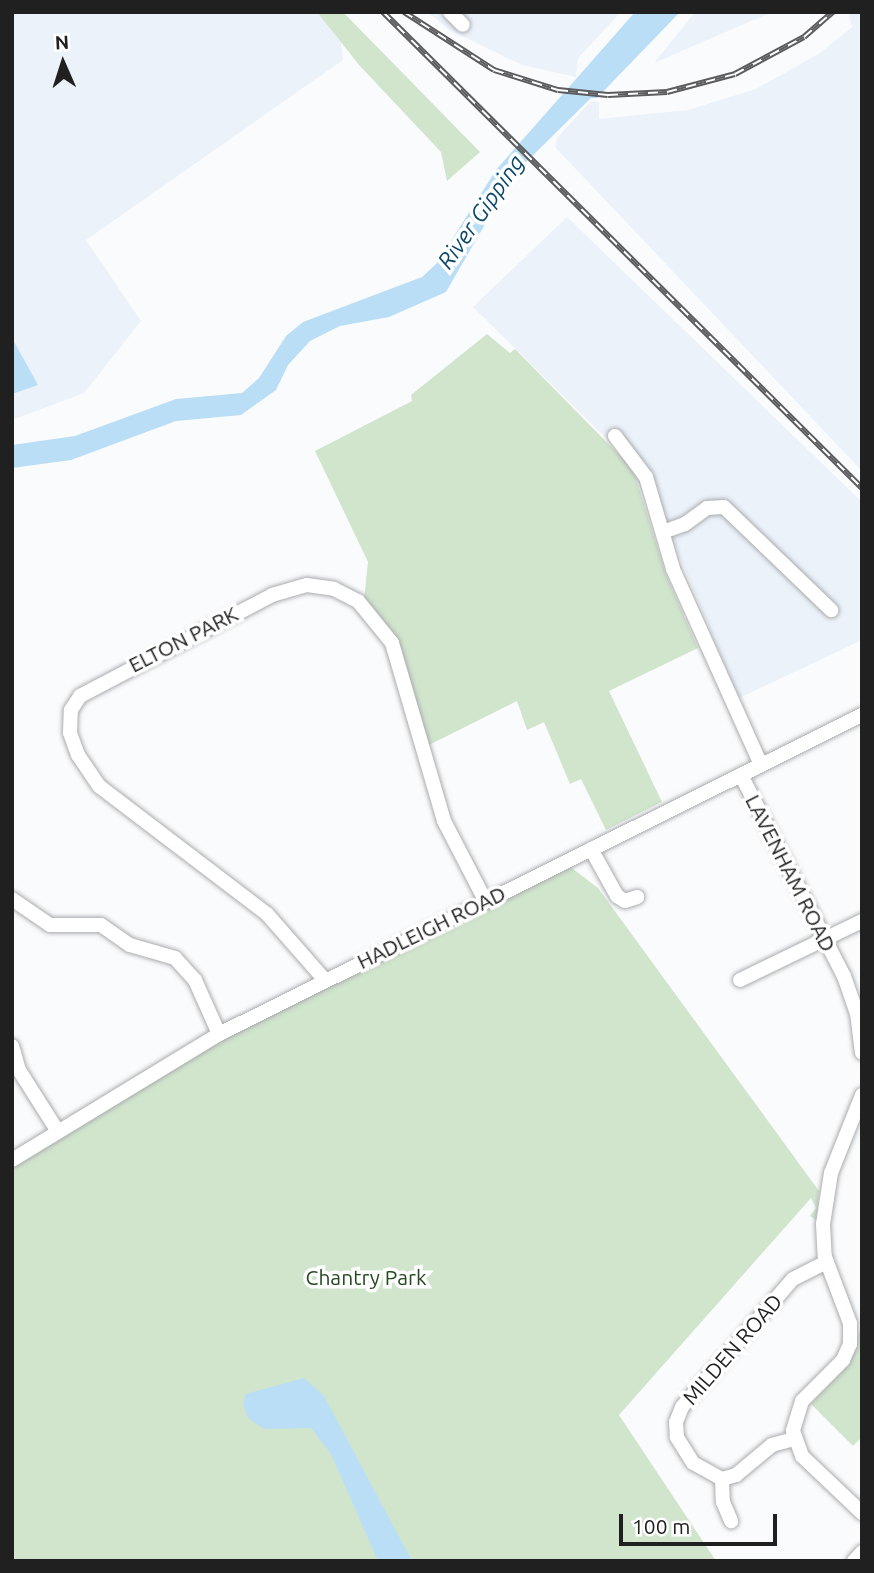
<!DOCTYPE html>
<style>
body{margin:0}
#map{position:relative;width:874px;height:1573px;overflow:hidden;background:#fafbfd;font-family:Ubuntu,sans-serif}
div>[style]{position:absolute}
.built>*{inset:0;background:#ebf2fa}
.green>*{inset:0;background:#d1e5cd}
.water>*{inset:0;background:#badef6}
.roads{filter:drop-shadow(0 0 2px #aaacae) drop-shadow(0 0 2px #aaacae)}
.minor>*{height:14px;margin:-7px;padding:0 7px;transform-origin:7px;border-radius:7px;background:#fff}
.rail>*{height:6px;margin-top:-3px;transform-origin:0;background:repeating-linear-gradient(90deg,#fff 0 10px,#5c5c5e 0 20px);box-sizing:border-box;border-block:2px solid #5c5c5e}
span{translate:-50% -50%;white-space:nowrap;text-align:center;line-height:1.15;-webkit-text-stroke:7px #fff;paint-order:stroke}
.street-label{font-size:21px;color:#202021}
.park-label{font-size:21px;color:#24491f}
.water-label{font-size:23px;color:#094868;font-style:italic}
.frame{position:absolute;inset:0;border:14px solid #202021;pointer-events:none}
.north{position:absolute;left:28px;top:28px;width:70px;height:70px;-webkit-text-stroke:5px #fff;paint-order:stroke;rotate:357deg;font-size:19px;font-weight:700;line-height:28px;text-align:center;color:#202021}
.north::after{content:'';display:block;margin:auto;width:24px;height:32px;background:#202021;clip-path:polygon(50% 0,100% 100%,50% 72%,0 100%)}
.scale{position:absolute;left:619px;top:1514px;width:158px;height:32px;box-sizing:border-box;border:4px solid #202021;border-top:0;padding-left:9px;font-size:21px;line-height:24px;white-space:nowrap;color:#202021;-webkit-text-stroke:5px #fff;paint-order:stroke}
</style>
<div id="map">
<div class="built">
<i style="clip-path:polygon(12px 12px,338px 12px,343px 60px,86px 240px,141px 321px,84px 393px,12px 420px)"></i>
<i style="clip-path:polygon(428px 12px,621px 12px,578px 58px,576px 77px,522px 65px,448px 29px)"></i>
<i style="clip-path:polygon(695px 12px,772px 12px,654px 63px)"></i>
<i style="clip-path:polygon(848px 12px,862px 12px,862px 471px,555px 147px,557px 138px,591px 101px,599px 102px,599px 119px,688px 110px,756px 89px,820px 53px,852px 27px)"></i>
<i style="clip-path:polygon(567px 217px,862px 502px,862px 640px,739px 698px,672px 538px,666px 538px,622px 454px,473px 307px)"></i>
</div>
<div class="green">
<i style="clip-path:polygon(317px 12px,343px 12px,480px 152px,447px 181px,441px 152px,360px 66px)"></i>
<i style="clip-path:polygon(487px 334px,510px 353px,515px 349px,633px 469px,666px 575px,698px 648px,609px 691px,662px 802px,606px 830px,581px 779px,570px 784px,544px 722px,527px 730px,517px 701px,419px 750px,399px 671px,364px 600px,368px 562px,315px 451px,412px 401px,411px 395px)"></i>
<i style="clip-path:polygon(564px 862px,598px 888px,819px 1191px,816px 1220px,810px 1216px,816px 1208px,811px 1198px,619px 1415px,716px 1561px,12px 1561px,12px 1160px,219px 1033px)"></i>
<i style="clip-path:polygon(862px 1323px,862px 1437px,853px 1446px,811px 1404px,849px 1364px)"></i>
</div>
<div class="water">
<i style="clip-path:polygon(635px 12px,680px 12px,597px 98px,591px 98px,514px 174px,446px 292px,389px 317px,340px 326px,310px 341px,288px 365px,276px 390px,241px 415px,176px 421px,71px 460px,12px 468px,12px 445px,75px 436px,176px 399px,242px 393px,259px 378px,286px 336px,303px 322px,422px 277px,437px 263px,496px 170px)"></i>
<i style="clip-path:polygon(12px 338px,38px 385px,12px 394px)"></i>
<i style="clip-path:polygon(304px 1378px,324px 1396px,412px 1561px,378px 1561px,331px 1454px,311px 1428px,264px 1429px,248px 1418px,243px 1405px,246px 1394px)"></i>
</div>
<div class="roads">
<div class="minor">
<i style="left:450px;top:12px;width:18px;rotate:45deg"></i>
<i style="left:615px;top:436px;width:51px;rotate:52.9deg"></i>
<i style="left:646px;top:477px;width:96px;rotate:73.6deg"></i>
<i style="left:673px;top:569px;width:215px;rotate:65.8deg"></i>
<i style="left:663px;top:532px;width:23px;rotate:-20deg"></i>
<i style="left:685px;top:524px;width:27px;rotate:-36deg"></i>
<i style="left:707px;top:508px;width:17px;rotate:-3deg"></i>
<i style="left:724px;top:507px;width:149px;rotate:43.9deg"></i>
<i style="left:741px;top:775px;width:226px;rotate:62.9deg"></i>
<i style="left:844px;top:976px;width:39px;rotate:71deg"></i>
<i style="left:857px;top:1013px;width:40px;rotate:82.9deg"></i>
<i style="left:591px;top:849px;width:54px;rotate:61deg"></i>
<i style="left:617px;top:896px;width:9px;rotate:32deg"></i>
<i style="left:625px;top:901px;width:13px;rotate:-18deg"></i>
<i style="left:12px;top:899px;width:46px;rotate:34.4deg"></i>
<i style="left:50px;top:925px;width:51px"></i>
<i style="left:101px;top:925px;width:35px;rotate:35deg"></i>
<i style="left:130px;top:945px;width:47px;rotate:16.1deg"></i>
<i style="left:175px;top:958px;width:30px;rotate:48deg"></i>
<i style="left:195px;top:980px;width:59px;rotate:66deg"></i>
<i style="left:324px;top:979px;width:86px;rotate:-131.2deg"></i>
<i style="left:267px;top:914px;width:211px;rotate:-142.7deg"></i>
<i style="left:99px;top:786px;width:37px;rotate:-124deg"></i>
<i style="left:78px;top:755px;width:23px;rotate:-110deg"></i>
<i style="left:70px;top:733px;width:23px;rotate:-88deg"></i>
<i style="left:71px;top:710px;width:17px;rotate:-57deg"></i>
<i style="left:80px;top:696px;width:217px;rotate:-27.7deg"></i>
<i style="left:272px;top:595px;width:36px;rotate:-16deg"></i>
<i style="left:307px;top:585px;width:27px;rotate:8deg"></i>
<i style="left:334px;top:589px;width:27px;rotate:27deg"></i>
<i style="left:358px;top:601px;width:54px;rotate:51deg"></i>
<i style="left:392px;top:643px;width:185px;rotate:73.7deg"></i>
<i style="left:444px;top:821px;width:89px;rotate:62.6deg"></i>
<i style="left:740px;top:980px;width:136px;rotate:-25.8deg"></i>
<i style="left:12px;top:1046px;width:25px;rotate:74deg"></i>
<i style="left:19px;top:1070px;width:71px;rotate:57.7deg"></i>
<i style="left:862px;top:1095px;width:84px;rotate:111.7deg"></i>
<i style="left:831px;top:1173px;width:52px;rotate:98.9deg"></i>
<i style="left:823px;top:1224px;width:33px;rotate:87deg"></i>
<i style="left:825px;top:1257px;width:71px;rotate:69.3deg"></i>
<i style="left:850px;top:1323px;width:21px;rotate:90deg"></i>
<i style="left:850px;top:1344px;width:17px;rotate:114deg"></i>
<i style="left:843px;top:1360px;width:58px;rotate:135deg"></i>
<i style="left:802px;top:1401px;width:31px;rotate:107deg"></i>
<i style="left:793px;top:1431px;width:27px;rotate:70deg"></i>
<i style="left:802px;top:1456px;width:83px;rotate:43.5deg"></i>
<i style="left:12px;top:1160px;width:242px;rotate:-31.3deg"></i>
<i style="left:219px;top:1034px;width:718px;rotate:-26.39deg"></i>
<i style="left:794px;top:1439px;width:23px;rotate:165deg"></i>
<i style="left:772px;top:1445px;width:47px;rotate:140.2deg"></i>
<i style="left:736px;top:1475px;width:15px;rotate:164deg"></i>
<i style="left:722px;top:1479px;width:33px;rotate:-151deg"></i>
<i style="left:693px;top:1463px;width:31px;rotate:-122deg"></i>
<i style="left:677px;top:1437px;width:15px;rotate:-94deg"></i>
<i style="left:676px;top:1422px;width:16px;rotate:-68deg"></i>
<i style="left:682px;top:1407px;width:169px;rotate:-49.1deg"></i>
<i style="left:793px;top:1279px;width:38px;rotate:-27deg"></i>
<i style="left:722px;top:1479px;width:23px;rotate:88deg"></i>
<i style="left:723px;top:1502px;width:21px;rotate:67deg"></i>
<i style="left:854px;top:1561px;width:12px;rotate:-48deg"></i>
</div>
</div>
<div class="rail">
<i style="left:383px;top:12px;width:675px;rotate:44.82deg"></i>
<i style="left:404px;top:12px;width:107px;rotate:32.8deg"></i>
<i style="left:494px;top:70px;width:67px;rotate:17.4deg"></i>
<i style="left:558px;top:90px;width:50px;rotate:5.7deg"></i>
<i style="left:608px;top:95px;width:59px;rotate:-2.9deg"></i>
<i style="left:667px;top:92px;width:70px;rotate:-14.8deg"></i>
<i style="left:735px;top:74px;width:78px;rotate:-28.2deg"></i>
<i style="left:804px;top:37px;width:38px;rotate:-41deg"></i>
</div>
<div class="street-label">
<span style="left:183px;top:639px;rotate:-27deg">ELTON PARK</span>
<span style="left:791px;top:873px;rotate:63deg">LAVENHAM ROAD</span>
<span style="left:431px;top:927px;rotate:-26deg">HADLEIGH ROAD</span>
<span style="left:732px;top:1349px;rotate:-49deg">MILDEN ROAD</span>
</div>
<div class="park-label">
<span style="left:366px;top:1277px">Chantry Park</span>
</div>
<div class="water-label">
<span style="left:481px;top:212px;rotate:-55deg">River Gipping</span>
</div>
<div class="frame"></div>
<div class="north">N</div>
<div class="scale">100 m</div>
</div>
